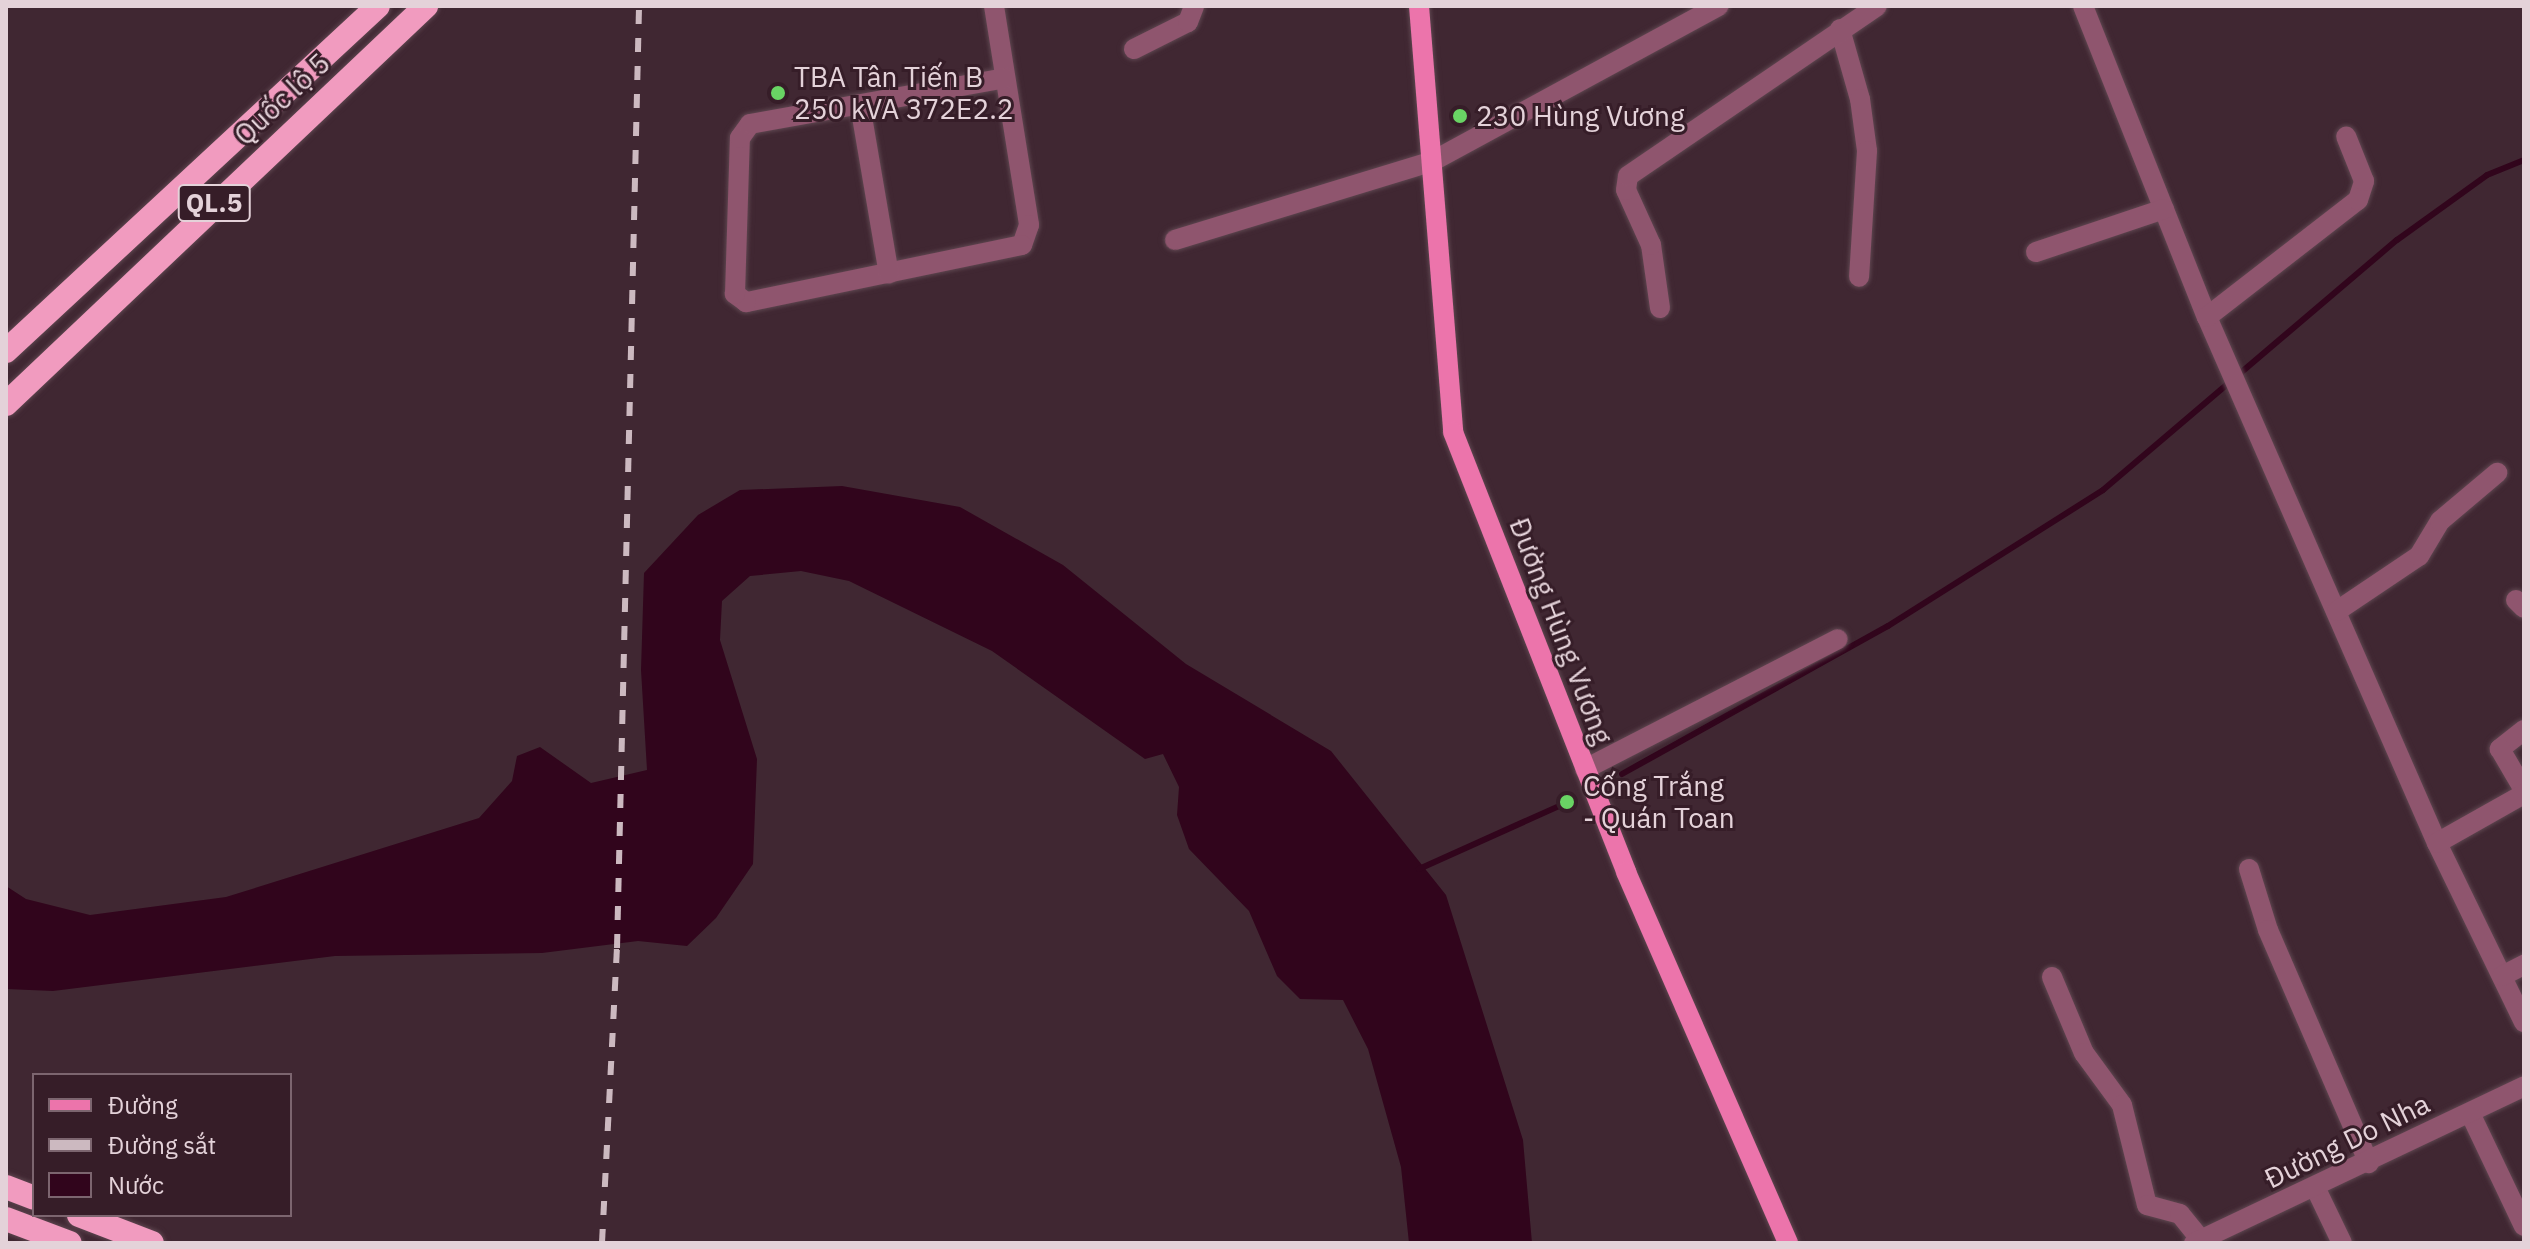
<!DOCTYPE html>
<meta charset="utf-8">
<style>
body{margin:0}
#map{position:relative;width:2530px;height:1249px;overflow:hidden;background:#402732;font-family:"IBM Plex Sans",sans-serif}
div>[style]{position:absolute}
.water>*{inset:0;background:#31051c}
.stream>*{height:6px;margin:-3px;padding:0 3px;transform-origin:3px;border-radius:3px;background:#31051c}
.roads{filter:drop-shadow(0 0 2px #5e4650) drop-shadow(0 0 2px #5e4650)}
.minor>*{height:20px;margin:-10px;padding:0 10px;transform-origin:10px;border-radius:10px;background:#8f556e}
.major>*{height:20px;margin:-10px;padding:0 10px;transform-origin:10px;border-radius:10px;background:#ec74ab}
.highway>*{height:24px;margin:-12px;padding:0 12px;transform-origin:12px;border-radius:12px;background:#f19bbf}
.rail>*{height:6px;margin-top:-3px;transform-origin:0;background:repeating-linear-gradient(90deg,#ccb9c0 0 14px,transparent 0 28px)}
.dots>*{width:22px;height:22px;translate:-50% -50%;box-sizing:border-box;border:4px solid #361d28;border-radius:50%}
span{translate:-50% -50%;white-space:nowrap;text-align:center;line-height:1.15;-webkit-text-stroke:6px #361d28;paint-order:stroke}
.shield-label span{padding:2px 6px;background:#361d28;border:2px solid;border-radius:6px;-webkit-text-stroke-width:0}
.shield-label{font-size:26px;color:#e4d2d9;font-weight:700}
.poi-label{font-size:28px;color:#e4d2d9}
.left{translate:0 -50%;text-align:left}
.street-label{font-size:28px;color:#e4d2d9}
.frame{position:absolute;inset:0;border:8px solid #e4d2d9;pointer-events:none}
.legend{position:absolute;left:32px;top:1073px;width:260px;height:144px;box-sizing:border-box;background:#361d28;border:2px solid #7c656f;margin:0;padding:10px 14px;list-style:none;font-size:24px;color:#e4d2d9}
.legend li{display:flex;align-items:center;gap:16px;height:40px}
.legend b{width:40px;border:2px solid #7c656f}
</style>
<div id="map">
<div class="water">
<i style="clip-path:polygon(842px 486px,960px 507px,1063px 565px,1186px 664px,1331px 751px,1446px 895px,1523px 1140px,1532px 1243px,1409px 1243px,1401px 1167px,1368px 1049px,1343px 1000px,1300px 999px,1277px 976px,1249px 911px,1189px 849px,1177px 815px,1179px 787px,1163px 754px,1145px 759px,992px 651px,849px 581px,801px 571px,750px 576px,722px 601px,720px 640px,757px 759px,753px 864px,716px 918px,687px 946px,638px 941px,542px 953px,335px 956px,53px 991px,6px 989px,6px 886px,26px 899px,90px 915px,226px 897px,479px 818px,512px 781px,517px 756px,540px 747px,591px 783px,647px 770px,641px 670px,644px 573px,698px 515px,740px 490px)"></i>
</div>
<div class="stream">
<i style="left:1622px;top:774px;width:304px;rotate:-29.1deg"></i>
<i style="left:1888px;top:626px;width:254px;rotate:-32.3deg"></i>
<i style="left:2103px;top:490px;width:386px;rotate:-40.4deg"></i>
<i style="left:2397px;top:240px;width:111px;rotate:-35.8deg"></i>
<i style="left:2487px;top:175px;width:40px;rotate:-22deg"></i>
<i style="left:1419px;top:869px;width:154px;rotate:-24.2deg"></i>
</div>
<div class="roads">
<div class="minor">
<i style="left:994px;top:6px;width:222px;rotate:80.9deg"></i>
<i style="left:1029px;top:225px;width:21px;rotate:109deg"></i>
<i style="left:1022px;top:245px;width:282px;rotate:168.3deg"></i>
<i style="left:746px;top:302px;width:14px;rotate:-144deg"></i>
<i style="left:735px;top:294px;width:156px;rotate:-88.2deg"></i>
<i style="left:740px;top:138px;width:17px;rotate:-54deg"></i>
<i style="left:750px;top:124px;width:259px;rotate:-10.2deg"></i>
<i style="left:2083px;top:6px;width:335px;rotate:68.3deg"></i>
<i style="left:2207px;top:317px;width:574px;rotate:66.38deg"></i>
<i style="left:2437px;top:843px;width:199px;rotate:64.1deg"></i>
<i style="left:1840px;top:29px;width:73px;rotate:74.1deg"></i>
<i style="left:1860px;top:99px;width:52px;rotate:82.3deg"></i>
<i style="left:1867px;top:151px;width:126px;rotate:93.6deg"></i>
<i style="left:1134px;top:49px;width:60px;rotate:-26.6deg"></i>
<i style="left:1188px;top:22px;width:17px;rotate:-69deg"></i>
<i style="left:860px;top:105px;width:171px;rotate:80.3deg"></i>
<i style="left:1175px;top:240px;width:270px;rotate:-17deg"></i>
<i style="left:1433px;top:161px;width:325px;rotate:-28.5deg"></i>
<i style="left:2036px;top:252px;width:135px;rotate:-18.6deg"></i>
<i style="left:1660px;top:308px;width:64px;rotate:-98.1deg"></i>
<i style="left:1651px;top:245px;width:60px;rotate:-114.4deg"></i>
<i style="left:1626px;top:190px;width:14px;rotate:-82deg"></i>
<i style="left:1628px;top:176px;width:301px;rotate:-34.3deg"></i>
<i style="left:2207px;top:317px;width:191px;rotate:-37.8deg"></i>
<i style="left:2358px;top:200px;width:20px;rotate:-72deg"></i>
<i style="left:2364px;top:181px;width:48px;rotate:-111.8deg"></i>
<i style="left:2516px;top:600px;width:11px;rotate:45deg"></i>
<i style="left:2337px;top:611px;width:99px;rotate:-33.9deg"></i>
<i style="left:2419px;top:556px;width:41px;rotate:-59deg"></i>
<i style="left:2440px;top:521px;width:75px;rotate:-40.1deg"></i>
<i style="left:2524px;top:730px;width:31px;rotate:142deg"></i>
<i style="left:2500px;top:749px;width:48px;rotate:59.7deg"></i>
<i style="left:1585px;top:769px;width:284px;rotate:-27.2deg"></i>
<i style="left:2437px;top:843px;width:100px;rotate:-29.4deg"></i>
<i style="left:2249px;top:869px;width:64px;rotate:72.7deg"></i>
<i style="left:2268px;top:930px;width:254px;rotate:66.6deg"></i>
<i style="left:2502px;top:976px;width:25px;rotate:-27deg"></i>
<i style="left:2052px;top:977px;width:82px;rotate:67.2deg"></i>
<i style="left:2084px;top:1053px;width:64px;rotate:53.8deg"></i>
<i style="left:2122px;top:1105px;width:103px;rotate:76deg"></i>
<i style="left:2147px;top:1205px;width:34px;rotate:15deg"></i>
<i style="left:2180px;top:1214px;width:33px;rotate:51deg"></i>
<i style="left:2470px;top:1113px;width:125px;rotate:64.5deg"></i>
<i style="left:2316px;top:1189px;width:60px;rotate:64.3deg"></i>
<i style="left:2194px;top:1243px;width:365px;rotate:-25.4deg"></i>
</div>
<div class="major">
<i style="left:1419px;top:6px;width:427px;rotate:85.4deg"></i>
<i style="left:1453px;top:432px;width:473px;rotate:68.5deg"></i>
<i style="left:1626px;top:872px;width:405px;rotate:66.4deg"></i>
</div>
<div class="highway">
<i style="left:6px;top:351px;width:507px;rotate:-42.84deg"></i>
<i style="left:6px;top:404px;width:579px;rotate:-43.46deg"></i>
<i style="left:6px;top:1187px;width:30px;rotate:21deg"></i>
<i style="left:79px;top:1215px;width:78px;rotate:21deg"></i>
<i style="left:6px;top:1219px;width:68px;rotate:20.6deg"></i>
</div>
</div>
<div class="rail">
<i style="left:602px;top:1243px;width:295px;rotate:-87.1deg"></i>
<i style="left:617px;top:948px;width:942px;rotate:-88.66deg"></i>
</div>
<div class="dots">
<i style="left:778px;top:93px;background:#69d464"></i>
<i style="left:1460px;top:116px;background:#69d464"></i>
<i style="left:1567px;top:802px;background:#69d464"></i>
</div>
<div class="shield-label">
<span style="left:214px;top:203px">QL.5</span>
</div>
<div class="poi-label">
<span class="left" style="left:794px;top:93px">TBA Tân Tiến B<br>250 kVA 372E2.2</span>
<span class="left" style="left:1476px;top:116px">230 Hùng Vương</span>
<span class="left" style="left:1583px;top:802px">Cống Trắng<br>- Quán Toan</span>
</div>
<div class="street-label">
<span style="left:282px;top:99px;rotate:-43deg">Quốc lộ 5</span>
<span style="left:1561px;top:631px;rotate:69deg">Đường Hùng Vương</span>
<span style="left:2347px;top:1141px;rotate:-26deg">Đường Do Nha</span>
</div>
<div class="frame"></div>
<ul class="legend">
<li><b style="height:10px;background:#ec74ab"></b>Đường</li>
<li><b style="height:10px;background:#ccb9c0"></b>Đường sắt</li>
<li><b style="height:22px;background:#31051c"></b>Nước</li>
</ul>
</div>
